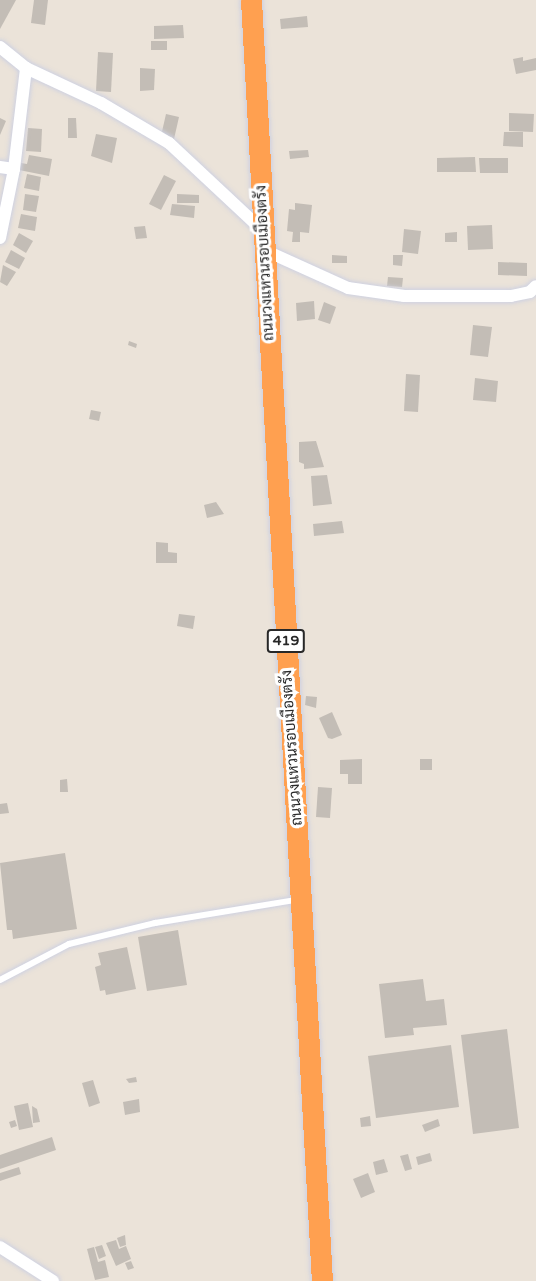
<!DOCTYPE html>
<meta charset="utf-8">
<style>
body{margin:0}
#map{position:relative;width:536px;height:1281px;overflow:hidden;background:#ebe3d9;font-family:"Varela Round",Sarabun,sans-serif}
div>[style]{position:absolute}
.building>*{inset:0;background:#c3bdb6}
.roads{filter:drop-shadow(0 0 2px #ced1e1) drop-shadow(0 0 2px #ced1e1)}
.lane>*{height:6px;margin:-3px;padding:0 3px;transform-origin:3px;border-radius:3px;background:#fff}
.street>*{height:12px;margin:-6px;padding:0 6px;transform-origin:6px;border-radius:6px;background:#fff}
.highway>*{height:21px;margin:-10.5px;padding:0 10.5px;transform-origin:10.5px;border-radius:10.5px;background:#ffa050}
span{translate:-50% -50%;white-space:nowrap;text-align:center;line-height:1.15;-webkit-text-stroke:6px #fff;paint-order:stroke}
.shield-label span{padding:2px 4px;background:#fff;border:2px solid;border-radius:4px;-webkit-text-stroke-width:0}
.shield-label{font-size:14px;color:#282828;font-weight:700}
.street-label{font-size:15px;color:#282828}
</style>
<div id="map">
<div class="building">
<i style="clip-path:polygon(0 0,16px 0,0 29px)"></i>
<i style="clip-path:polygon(34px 0,48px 0,45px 25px,31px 23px)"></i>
<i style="clip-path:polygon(307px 16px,308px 27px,281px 29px,280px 19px)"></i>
<i style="clip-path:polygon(183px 25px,184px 38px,154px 39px,154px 26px)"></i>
<i style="clip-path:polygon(151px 41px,167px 41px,167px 50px,151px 50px)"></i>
<i style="clip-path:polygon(98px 52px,113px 53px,111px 92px,96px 91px)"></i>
<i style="clip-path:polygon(523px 57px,523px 61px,536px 58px,536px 70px,516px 74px,513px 59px)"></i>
<i style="clip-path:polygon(140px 68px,155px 69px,154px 90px,140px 91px)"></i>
<i style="clip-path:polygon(509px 113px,534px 114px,533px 132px,509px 131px)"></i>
<i style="clip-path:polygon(166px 114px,179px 117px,174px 139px,161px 136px)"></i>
<i style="clip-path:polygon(0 118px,6px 121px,0 135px)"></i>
<i style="clip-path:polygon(68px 118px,76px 118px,77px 138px,68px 138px)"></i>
<i style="clip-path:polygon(28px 128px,42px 129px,41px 152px,26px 151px)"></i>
<i style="clip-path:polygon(504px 132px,523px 132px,523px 147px,503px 146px)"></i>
<i style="clip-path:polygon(96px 134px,117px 138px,112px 163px,91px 156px)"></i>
<i style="clip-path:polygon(308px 150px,309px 157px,290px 159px,289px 151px)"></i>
<i style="clip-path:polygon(29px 155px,52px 159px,49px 176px,19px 170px,21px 163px,27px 164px)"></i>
<i style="clip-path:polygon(475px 157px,476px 172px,437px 172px,437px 158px)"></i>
<i style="clip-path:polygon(479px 158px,508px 158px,508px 173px,480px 173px)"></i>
<i style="clip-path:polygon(27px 174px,41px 177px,39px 191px,24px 188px)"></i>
<i style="clip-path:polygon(164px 175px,176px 181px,161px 210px,149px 204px)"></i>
<i style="clip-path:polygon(25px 194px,39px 196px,36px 212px,23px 210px)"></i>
<i style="clip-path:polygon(177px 194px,199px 195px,199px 203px,177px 203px)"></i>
<i style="clip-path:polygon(295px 203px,312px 205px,309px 233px,300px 232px,300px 242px,292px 242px,293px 232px,287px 231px,289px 209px,295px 210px)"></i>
<i style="clip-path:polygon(172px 204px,195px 206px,194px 218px,170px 215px)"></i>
<i style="clip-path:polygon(21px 214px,37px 217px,35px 231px,18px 228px)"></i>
<i style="clip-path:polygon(492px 225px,493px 249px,468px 250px,467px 226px)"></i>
<i style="clip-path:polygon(145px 226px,147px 238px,136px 239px,134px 227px)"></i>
<i style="clip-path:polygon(404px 229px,421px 231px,418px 254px,402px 252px)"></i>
<i style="clip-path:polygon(457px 232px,457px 242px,445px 242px,445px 233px)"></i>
<i style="clip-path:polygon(19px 233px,33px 241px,26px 253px,13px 245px)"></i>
<i style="clip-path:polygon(11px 250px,25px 258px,19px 269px,5px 262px)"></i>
<i style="clip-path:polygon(332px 255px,347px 256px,347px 263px,332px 263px)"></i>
<i style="clip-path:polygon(393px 255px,403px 255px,402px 266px,393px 265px)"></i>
<i style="clip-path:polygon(498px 262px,527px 263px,527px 276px,498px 275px)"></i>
<i style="clip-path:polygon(3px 265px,16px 272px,7px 286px,0 282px)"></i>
<i style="clip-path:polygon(388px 277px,403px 278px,402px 287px,387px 286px)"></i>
<i style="clip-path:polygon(314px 301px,315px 319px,297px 321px,296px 303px)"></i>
<i style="clip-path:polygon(324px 302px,336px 307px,330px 324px,318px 320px)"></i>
<i style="clip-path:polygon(473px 325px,492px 327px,488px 357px,470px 355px)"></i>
<i style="clip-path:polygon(129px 341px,137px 344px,136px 348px,128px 345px)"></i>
<i style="clip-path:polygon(406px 374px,420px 375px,418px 412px,404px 411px)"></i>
<i style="clip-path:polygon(475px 378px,498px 381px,496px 402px,473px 400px)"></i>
<i style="clip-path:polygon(91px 410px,101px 412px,99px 421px,89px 419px)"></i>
<i style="clip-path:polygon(316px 441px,324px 467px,304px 469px,304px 464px,299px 462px,299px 442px)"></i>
<i style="clip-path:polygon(327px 475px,332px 504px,313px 506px,311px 476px)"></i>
<i style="clip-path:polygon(216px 502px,224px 514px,207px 518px,204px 505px)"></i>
<i style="clip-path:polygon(342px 521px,344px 533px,314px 536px,313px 524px)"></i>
<i style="clip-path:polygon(156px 542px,168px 543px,168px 552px,177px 553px,177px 563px,156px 563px)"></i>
<i style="clip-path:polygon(179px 614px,195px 616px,193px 629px,177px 626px)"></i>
<i style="clip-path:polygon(306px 696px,317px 697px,316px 708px,305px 705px)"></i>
<i style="clip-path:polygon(332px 712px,342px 735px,332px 739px,328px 738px,319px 718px)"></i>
<i style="clip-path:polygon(362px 759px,362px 784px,348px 784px,348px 774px,340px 774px,340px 760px)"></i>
<i style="clip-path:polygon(420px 759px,432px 759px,432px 770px,420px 770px)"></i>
<i style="clip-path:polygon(67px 779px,68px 792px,60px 792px,60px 780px)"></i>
<i style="clip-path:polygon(318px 787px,332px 788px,330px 818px,316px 817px)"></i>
<i style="clip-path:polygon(7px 803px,9px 813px,0 814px,0 804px)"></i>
<i style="clip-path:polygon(65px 853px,77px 929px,13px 939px,12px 930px,7px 930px,0 863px)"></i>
<i style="clip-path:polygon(178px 930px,187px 985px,147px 991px,138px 937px)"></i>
<i style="clip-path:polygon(127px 947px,136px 989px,106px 995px,105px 990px,100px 991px,95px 967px,101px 965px,98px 953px)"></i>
<i style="clip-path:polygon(423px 979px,426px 1001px,444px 999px,447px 1025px,413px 1028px,414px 1035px,385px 1038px,379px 984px)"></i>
<i style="clip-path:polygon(507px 1029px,519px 1128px,473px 1134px,461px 1035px)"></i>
<i style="clip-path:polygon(451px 1045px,459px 1107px,376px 1118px,368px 1056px)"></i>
<i style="clip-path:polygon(136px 1077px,137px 1082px,129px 1083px,126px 1079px)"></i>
<i style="clip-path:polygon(93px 1080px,100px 1103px,89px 1107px,82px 1083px)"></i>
<i style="clip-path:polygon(139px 1099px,140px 1112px,125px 1115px,123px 1102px)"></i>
<i style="clip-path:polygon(28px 1103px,33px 1127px,19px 1130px,14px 1106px)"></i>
<i style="clip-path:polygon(32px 1106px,37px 1109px,40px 1122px,33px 1123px)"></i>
<i style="clip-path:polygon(370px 1116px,371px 1126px,361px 1127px,360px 1118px)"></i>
<i style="clip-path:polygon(438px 1119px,440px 1126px,425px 1132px,422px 1125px)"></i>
<i style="clip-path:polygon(15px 1120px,17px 1126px,11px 1128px,9px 1122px)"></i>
<i style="clip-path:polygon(52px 1137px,56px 1150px,0 1169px,0 1155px)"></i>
<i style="clip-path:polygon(430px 1153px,432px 1161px,418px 1165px,416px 1157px)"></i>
<i style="clip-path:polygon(408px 1154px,412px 1169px,405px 1171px,400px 1156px)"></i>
<i style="clip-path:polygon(384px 1159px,388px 1172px,376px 1175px,373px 1162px)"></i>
<i style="clip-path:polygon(19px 1167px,21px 1174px,0 1181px,0 1173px)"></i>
<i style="clip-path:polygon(368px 1173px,375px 1192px,361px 1198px,353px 1179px)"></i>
<i style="clip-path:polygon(125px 1235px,126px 1245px,120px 1247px,117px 1238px)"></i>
<i style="clip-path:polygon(116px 1240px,119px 1249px,126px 1246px,131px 1259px,116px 1266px,106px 1243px)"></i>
<i style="clip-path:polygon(102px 1245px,106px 1256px,99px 1259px,95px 1247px)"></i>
<i style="clip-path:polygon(94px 1247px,98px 1262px,105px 1260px,109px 1277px,95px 1280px,87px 1249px)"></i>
<i style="clip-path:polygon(131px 1261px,134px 1268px,128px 1270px,125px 1263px)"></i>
</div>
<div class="roads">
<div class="lane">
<i style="left:0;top:980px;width:78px;rotate:-27.6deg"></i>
<i style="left:69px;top:944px;width:89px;rotate:-13.7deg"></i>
<i style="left:155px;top:923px;width:143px;rotate:-9.3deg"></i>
</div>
<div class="street">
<i style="left:0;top:47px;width:33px;rotate:39deg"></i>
<i style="left:26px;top:68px;width:83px;rotate:25deg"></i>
<i style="left:101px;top:103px;width:79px;rotate:30.5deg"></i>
<i style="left:169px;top:143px;width:129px;rotate:43.1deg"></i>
<i style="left:0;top:167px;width:14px;rotate:8deg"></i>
<i style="left:0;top:238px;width:70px;rotate:-78.5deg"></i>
<i style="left:14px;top:169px;width:102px;rotate:-83.2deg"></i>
<i style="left:264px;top:250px;width:92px;rotate:24.3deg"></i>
<i style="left:348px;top:288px;width:57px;rotate:8.1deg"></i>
<i style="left:404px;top:296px;width:107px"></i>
<i style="left:511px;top:296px;width:19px;rotate:-12deg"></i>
<i style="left:530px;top:292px;width:8px;rotate:-45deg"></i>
<i style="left:0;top:1247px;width:63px;rotate:32.7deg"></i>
</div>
<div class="highway">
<i style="left:251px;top:0;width:1283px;rotate:86.83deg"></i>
</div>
</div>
<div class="shield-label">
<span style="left:286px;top:641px">419</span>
</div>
<div class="street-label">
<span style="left:265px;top:263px;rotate:-93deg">ถนนวงแหวนรอบเมืองตรัง</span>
<span style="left:292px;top:748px;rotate:-94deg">ถนนวงแหวนรอบเมืองตรัง</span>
</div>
</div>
